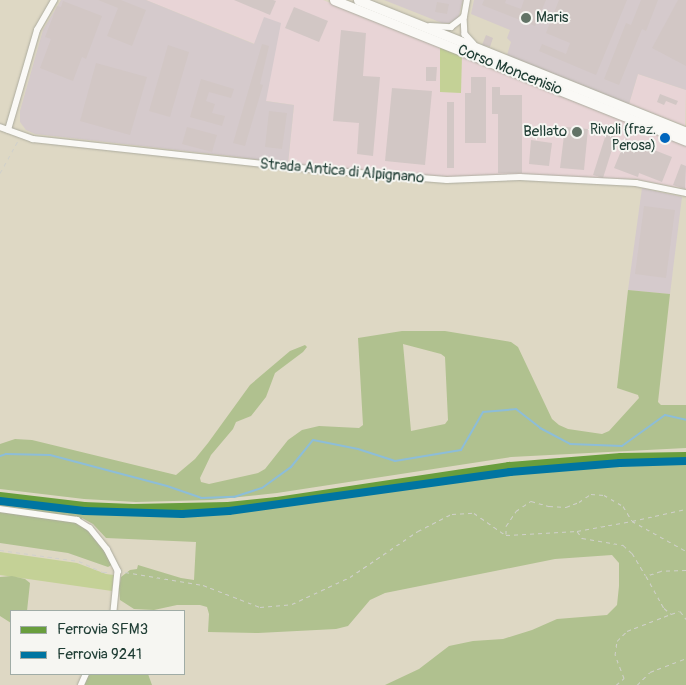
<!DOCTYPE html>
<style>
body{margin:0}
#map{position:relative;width:686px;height:685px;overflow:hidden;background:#ded8c4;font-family:Pangolin,sans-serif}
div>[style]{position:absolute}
.built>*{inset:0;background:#e8d4d6}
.industrial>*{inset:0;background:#d5cacc}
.green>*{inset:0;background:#c4d196}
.forest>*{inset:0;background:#b0c18f}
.stream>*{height:2px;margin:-1px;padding:0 1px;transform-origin:1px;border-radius:1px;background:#8dbdd8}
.building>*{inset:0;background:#d2c7c5}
.path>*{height:1px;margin-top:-0.5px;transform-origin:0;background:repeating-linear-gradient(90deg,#d0d0cb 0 4px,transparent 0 8px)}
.roads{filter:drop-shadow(0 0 1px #acab9e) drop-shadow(0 0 1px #acab9e)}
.street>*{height:5.5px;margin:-2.75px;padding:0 2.75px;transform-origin:2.75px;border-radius:2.75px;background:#faf9f6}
.primary>*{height:9px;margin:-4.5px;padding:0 4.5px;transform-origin:4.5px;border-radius:4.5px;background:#faf9f6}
.rail-1>*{height:8px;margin:-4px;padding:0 4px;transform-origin:4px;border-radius:4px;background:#699e3d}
.rail-2>*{height:8px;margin:-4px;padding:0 4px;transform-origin:4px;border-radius:4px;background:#0075a1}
.dots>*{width:14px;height:14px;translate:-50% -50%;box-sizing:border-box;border:2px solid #f6f6f2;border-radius:50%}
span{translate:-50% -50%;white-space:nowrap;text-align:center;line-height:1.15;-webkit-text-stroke:4px #f6f6f2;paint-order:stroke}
.bus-label{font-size:14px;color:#1f3d34}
.right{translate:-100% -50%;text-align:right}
.poi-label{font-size:15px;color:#1f3d34}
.left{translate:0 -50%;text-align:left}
.street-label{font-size:15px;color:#1f3d34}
.legend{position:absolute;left:10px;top:610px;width:175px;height:65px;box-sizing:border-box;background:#f6f6f2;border:1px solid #a0aca6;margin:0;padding:6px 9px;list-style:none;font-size:15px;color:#1f3d34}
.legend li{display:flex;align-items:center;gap:10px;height:25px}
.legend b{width:25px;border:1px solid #a0aca6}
</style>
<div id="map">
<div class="built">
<i style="clip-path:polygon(146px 0,323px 0,686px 145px,686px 189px,634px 179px,449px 177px,288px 164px,294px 105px,266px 101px,255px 44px)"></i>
<i style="clip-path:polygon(638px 74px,686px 90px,685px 126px,629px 104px)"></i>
</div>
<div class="industrial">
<i style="clip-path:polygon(61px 0,146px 0,254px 44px,264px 17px,281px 23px,266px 101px,294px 105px,288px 164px,230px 156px,35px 134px,26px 130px,20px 122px,20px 111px,43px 30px)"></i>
<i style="clip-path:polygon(384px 0,463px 0,458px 19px,449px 23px,442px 23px)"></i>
<i style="clip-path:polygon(474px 0,686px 0,686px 90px,638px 74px,629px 104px,507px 55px,511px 42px,507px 38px,510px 30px,471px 14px)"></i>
<i style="clip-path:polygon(642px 188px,682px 197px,670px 294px,628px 290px)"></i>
</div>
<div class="green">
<i style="clip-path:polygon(440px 47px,462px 55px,461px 93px,440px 92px)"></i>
<i style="clip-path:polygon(0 552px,77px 563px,106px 574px,114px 575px,112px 591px,0 575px)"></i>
</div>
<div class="forest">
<i style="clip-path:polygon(evenodd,628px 290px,670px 294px,658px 402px,661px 405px,686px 405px,686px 448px,511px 457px,277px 493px,211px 500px,136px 502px,84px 499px,0 489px,0 444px,15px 439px,32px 440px,176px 475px,195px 459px,208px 443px,250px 385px,290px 351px,305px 345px,307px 347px,303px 352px,275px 373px,266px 397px,251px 416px,236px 422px,233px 429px,211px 455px,200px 478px,201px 482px,209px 484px,258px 473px,265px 469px,288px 440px,302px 430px,319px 426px,359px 428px,363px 425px,358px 338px,402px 331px,445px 331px,511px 342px,518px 347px,552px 419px,559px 425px,568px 429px,602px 434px,609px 431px,639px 398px,638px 395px,617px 388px,628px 290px,403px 344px,441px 354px,445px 357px,448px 420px,445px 424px,411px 431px,403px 344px)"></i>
<i style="clip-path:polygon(686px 463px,686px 685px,385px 685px,419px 669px,449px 646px,473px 641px,503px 639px,532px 630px,557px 619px,607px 615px,617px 605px,619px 586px,619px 563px,612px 555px,555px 559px,385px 593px,370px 600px,348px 626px,336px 629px,258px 633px,208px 632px,209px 614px,207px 607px,200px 605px,177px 605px,154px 610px,134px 609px,120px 600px,119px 588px,121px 577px,130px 570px,137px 569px,138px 565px,181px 578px,194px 580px,196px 542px,106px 538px,93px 524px,82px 518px,82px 524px,89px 529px,113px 564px,108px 567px,68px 553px,0 543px,0 501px,134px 514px,205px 513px,277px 506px,505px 473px,569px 467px)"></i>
<i style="clip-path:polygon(12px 576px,25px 579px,30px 583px,27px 611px,11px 611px,11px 623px,0 616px,0 577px)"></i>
<i style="clip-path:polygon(89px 674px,148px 674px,152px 685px,84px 685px)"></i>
</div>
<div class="stream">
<i style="left:0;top:456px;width:6px;rotate:-18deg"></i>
<i style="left:6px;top:454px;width:44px;rotate:1.3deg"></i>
<i style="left:50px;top:455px;width:121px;rotate:14.8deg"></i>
<i style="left:167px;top:486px;width:36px;rotate:19deg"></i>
<i style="left:201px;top:498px;width:33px;rotate:-2deg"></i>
<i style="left:234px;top:497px;width:29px;rotate:-18deg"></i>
<i style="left:262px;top:488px;width:36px;rotate:-36deg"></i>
<i style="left:291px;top:467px;width:35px;rotate:-51deg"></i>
<i style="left:313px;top:440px;width:46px;rotate:11.3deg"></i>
<i style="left:358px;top:449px;width:39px;rotate:18deg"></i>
<i style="left:395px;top:461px;width:67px;rotate:-9.5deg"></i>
<i style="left:461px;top:450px;width:44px;rotate:-59.9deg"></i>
<i style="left:483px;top:412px;width:33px;rotate:-5deg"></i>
<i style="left:516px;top:409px;width:31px;rotate:38deg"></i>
<i style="left:540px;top:428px;width:34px;rotate:28deg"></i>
<i style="left:570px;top:444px;width:52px;rotate:2.2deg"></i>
<i style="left:622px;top:446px;width:53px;rotate:-35.8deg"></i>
<i style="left:665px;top:415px;width:22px;rotate:13deg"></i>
</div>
<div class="building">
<i style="clip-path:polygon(98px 0,121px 0,146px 10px,132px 46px,107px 36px,118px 8px)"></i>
<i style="clip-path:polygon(234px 0,273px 0,276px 1px,270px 15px)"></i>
<i style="clip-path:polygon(484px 0,506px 0,505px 3px,521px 9px,524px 0,546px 0,535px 26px,482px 5px)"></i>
<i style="clip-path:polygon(559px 0,627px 0,596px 75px,539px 51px,542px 44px,566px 54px,570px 43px,546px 33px)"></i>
<i style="clip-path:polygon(641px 0,658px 0,646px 31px,642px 29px,619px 85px,604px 79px,626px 23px,631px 25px)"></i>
<i style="clip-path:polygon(678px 0,686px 0,686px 66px,652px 48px)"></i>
<i style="clip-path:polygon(63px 1px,102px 16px,86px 59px,82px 57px,73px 81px,40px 68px,51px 39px,45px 37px,57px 6px,61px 7px)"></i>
<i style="clip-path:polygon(437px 2px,449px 4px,447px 14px,435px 12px)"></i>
<i style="clip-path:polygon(294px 7px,328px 21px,319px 42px,285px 28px)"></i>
<i style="clip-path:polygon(341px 30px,366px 33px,363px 76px,380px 77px,373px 156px,357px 154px,359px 123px,333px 121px)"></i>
<i style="clip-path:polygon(486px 35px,493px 38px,490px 47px,482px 45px)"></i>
<i style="clip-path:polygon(262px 44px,269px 46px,260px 84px,263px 85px,245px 146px,233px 143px)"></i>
<i style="clip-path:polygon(168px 45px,189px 52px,170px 117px,149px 111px)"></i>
<i style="clip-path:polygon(96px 63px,147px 77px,130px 135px,80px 121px)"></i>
<i style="clip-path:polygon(426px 67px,437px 67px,436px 81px,426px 81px)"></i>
<i style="clip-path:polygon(471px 77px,486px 77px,486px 143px,465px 143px,465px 93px,471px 93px)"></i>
<i style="clip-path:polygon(201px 79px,234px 89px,231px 98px,209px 92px,206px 101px,215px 104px,212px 113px,225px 116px,222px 126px,190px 117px)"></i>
<i style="clip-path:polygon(492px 87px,500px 87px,500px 95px,522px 95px,522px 173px,498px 173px,498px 114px,492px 114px)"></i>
<i style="clip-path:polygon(392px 88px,432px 91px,425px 165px,385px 161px)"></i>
<i style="clip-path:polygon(660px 94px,678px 101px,676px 105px,666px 101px,664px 105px,657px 102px)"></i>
<i style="clip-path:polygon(447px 102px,454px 102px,454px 168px,447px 168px)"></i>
<i style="clip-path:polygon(269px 111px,287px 113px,282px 149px,265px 147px)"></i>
<i style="clip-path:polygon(187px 127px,217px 135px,212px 152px,182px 144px)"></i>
<i style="clip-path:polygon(565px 127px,588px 129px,584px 170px,560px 168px)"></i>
<i style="clip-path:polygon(606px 134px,616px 137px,603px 178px,593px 175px)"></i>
<i style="clip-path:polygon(626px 139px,672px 157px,662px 182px,639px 173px,638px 177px,614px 168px)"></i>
<i style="clip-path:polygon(531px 140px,552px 143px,549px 166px,529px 164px)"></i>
<i style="clip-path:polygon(681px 164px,686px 166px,685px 189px,673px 185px)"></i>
<i style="clip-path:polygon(644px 206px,675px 210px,666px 278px,635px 274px)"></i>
</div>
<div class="path">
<i style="left:0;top:173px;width:37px;rotate:-61deg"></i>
<i style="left:577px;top:531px;width:9px;rotate:54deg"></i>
<i style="left:582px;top:538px;width:42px;rotate:9.7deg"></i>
<i style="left:623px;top:545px;width:12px;rotate:42deg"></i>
<i style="left:632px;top:553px;width:26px;rotate:59deg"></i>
<i style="left:506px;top:534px;width:8px;rotate:-90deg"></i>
<i style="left:506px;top:526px;width:18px;rotate:-56deg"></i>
<i style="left:516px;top:511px;width:18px;rotate:-34deg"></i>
<i style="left:531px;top:501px;width:19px;rotate:16deg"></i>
<i style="left:549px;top:506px;width:17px;rotate:3deg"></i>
<i style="left:566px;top:507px;width:14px;rotate:-21deg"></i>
<i style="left:579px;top:502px;width:14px;rotate:-34deg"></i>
<i style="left:591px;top:494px;width:13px;rotate:4deg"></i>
<i style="left:604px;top:495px;width:22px;rotate:30deg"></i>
<i style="left:623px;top:506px;width:17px;rotate:59deg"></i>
<i style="left:632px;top:521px;width:55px;rotate:-12.5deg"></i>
<i style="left:0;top:550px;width:80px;rotate:7.9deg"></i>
<i style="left:79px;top:561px;width:26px;rotate:25deg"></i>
<i style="left:103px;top:572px;width:8px"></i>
<i style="left:686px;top:570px;width:25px;rotate:178deg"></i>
<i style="left:661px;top:571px;width:16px;rotate:162deg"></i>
<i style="left:646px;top:576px;width:37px;rotate:61deg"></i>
<i style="left:664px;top:608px;width:9px;rotate:41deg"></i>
<i style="left:671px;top:614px;width:9px;rotate:-18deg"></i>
<i style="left:680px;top:611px;width:10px;rotate:53deg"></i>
<i style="left:125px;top:572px;width:79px;rotate:9.5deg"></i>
<i style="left:203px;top:585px;width:61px;rotate:21.1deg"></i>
<i style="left:260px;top:607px;width:32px;rotate:-5deg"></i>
<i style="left:292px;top:604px;width:64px;rotate:-25deg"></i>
<i style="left:350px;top:577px;width:82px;rotate:-34.1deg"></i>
<i style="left:418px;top:531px;width:38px;rotate:-27deg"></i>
<i style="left:452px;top:514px;width:22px;rotate:-3deg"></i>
<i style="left:474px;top:513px;width:39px;rotate:35deg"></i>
<i style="left:506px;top:535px;width:71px;rotate:-3.2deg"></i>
<i style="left:577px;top:531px;width:56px;rotate:-10.3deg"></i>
<i style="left:632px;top:521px;width:62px;rotate:29.1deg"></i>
<i style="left:616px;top:685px;width:11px;rotate:-41deg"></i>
<i style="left:624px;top:678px;width:25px;rotate:-111deg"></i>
<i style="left:615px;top:655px;width:14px;rotate:-82deg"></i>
<i style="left:617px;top:641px;width:14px;rotate:-45deg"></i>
<i style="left:627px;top:631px;width:47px;rotate:-21.1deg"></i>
<i style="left:637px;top:685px;width:18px;rotate:-45deg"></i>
<i style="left:650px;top:672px;width:39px;rotate:-21deg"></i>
</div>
<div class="roads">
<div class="street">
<i style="left:464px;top:17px;width:17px;rotate:-80deg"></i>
<i style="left:430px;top:26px;width:21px;rotate:3deg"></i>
<i style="left:451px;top:27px;width:16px;rotate:-38deg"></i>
<i style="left:464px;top:17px;width:17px;rotate:87deg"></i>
<i style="left:465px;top:34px;width:13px;rotate:48deg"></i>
<i style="left:0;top:127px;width:35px;rotate:20deg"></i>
<i style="left:33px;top:139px;width:278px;rotate:6.2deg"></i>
<i style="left:309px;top:169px;width:138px;rotate:4.6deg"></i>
<i style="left:447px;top:180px;width:73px;rotate:-2.4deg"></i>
<i style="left:520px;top:177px;width:116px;rotate:3deg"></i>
<i style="left:636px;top:183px;width:51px;rotate:11.3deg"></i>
<i style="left:8px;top:130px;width:104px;rotate:-73.8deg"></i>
<i style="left:37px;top:30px;width:34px;rotate:-60deg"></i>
<i style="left:0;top:509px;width:78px;rotate:8.1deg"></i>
<i style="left:77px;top:520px;width:15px;rotate:32deg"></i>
<i style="left:90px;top:528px;width:27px;rotate:51deg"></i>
<i style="left:107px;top:549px;width:25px;rotate:63deg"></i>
<i style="left:118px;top:571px;width:40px;rotate:95.7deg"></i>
<i style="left:81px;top:685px;width:12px;rotate:-66deg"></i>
</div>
<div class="primary">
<i style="left:334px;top:0;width:379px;rotate:21.8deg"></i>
<i style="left:358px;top:0;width:354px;rotate:21.9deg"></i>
</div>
</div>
<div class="rail-1">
<i style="left:0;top:496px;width:85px;rotate:6.8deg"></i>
<i style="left:84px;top:506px;width:49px;rotate:2.3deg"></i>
<i style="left:133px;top:508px;width:95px;rotate:-1.2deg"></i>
<i style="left:228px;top:506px;width:49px;rotate:-5.8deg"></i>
<i style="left:277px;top:501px;width:235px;rotate:-8.6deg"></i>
<i style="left:509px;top:466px;width:112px;rotate:-4.6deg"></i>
<i style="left:621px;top:457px;width:65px;rotate:-0.9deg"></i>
</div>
<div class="rail-2">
<i style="left:0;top:501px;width:85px;rotate:6.8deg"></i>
<i style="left:84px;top:511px;width:98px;rotate:1.8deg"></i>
<i style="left:182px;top:514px;width:47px;rotate:-3.7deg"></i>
<i style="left:229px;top:511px;width:284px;rotate:-7.9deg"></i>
<i style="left:510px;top:472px;width:110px;rotate:-4.7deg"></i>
<i style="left:620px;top:463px;width:66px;rotate:-1.7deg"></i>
</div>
<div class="dots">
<i style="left:526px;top:18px;background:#627366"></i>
<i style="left:577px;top:132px;background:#627366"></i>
<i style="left:665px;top:138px;background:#0065bd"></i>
</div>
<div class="bus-label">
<span class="right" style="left:656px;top:138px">Rivoli (fraz.<br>Perosa)</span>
</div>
<div class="poi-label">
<span class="left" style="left:536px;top:18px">Maris</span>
<span class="right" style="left:567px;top:132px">Bellato</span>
</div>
<div class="street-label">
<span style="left:510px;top:70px;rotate:22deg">Corso Moncenisio</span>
<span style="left:342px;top:171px;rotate:5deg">Strada Antica di Alpignano</span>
</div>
<ul class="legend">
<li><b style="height:6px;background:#699e3d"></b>Ferrovia SFM3</li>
<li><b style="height:6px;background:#0075a1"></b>Ferrovia 9241</li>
</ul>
</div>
